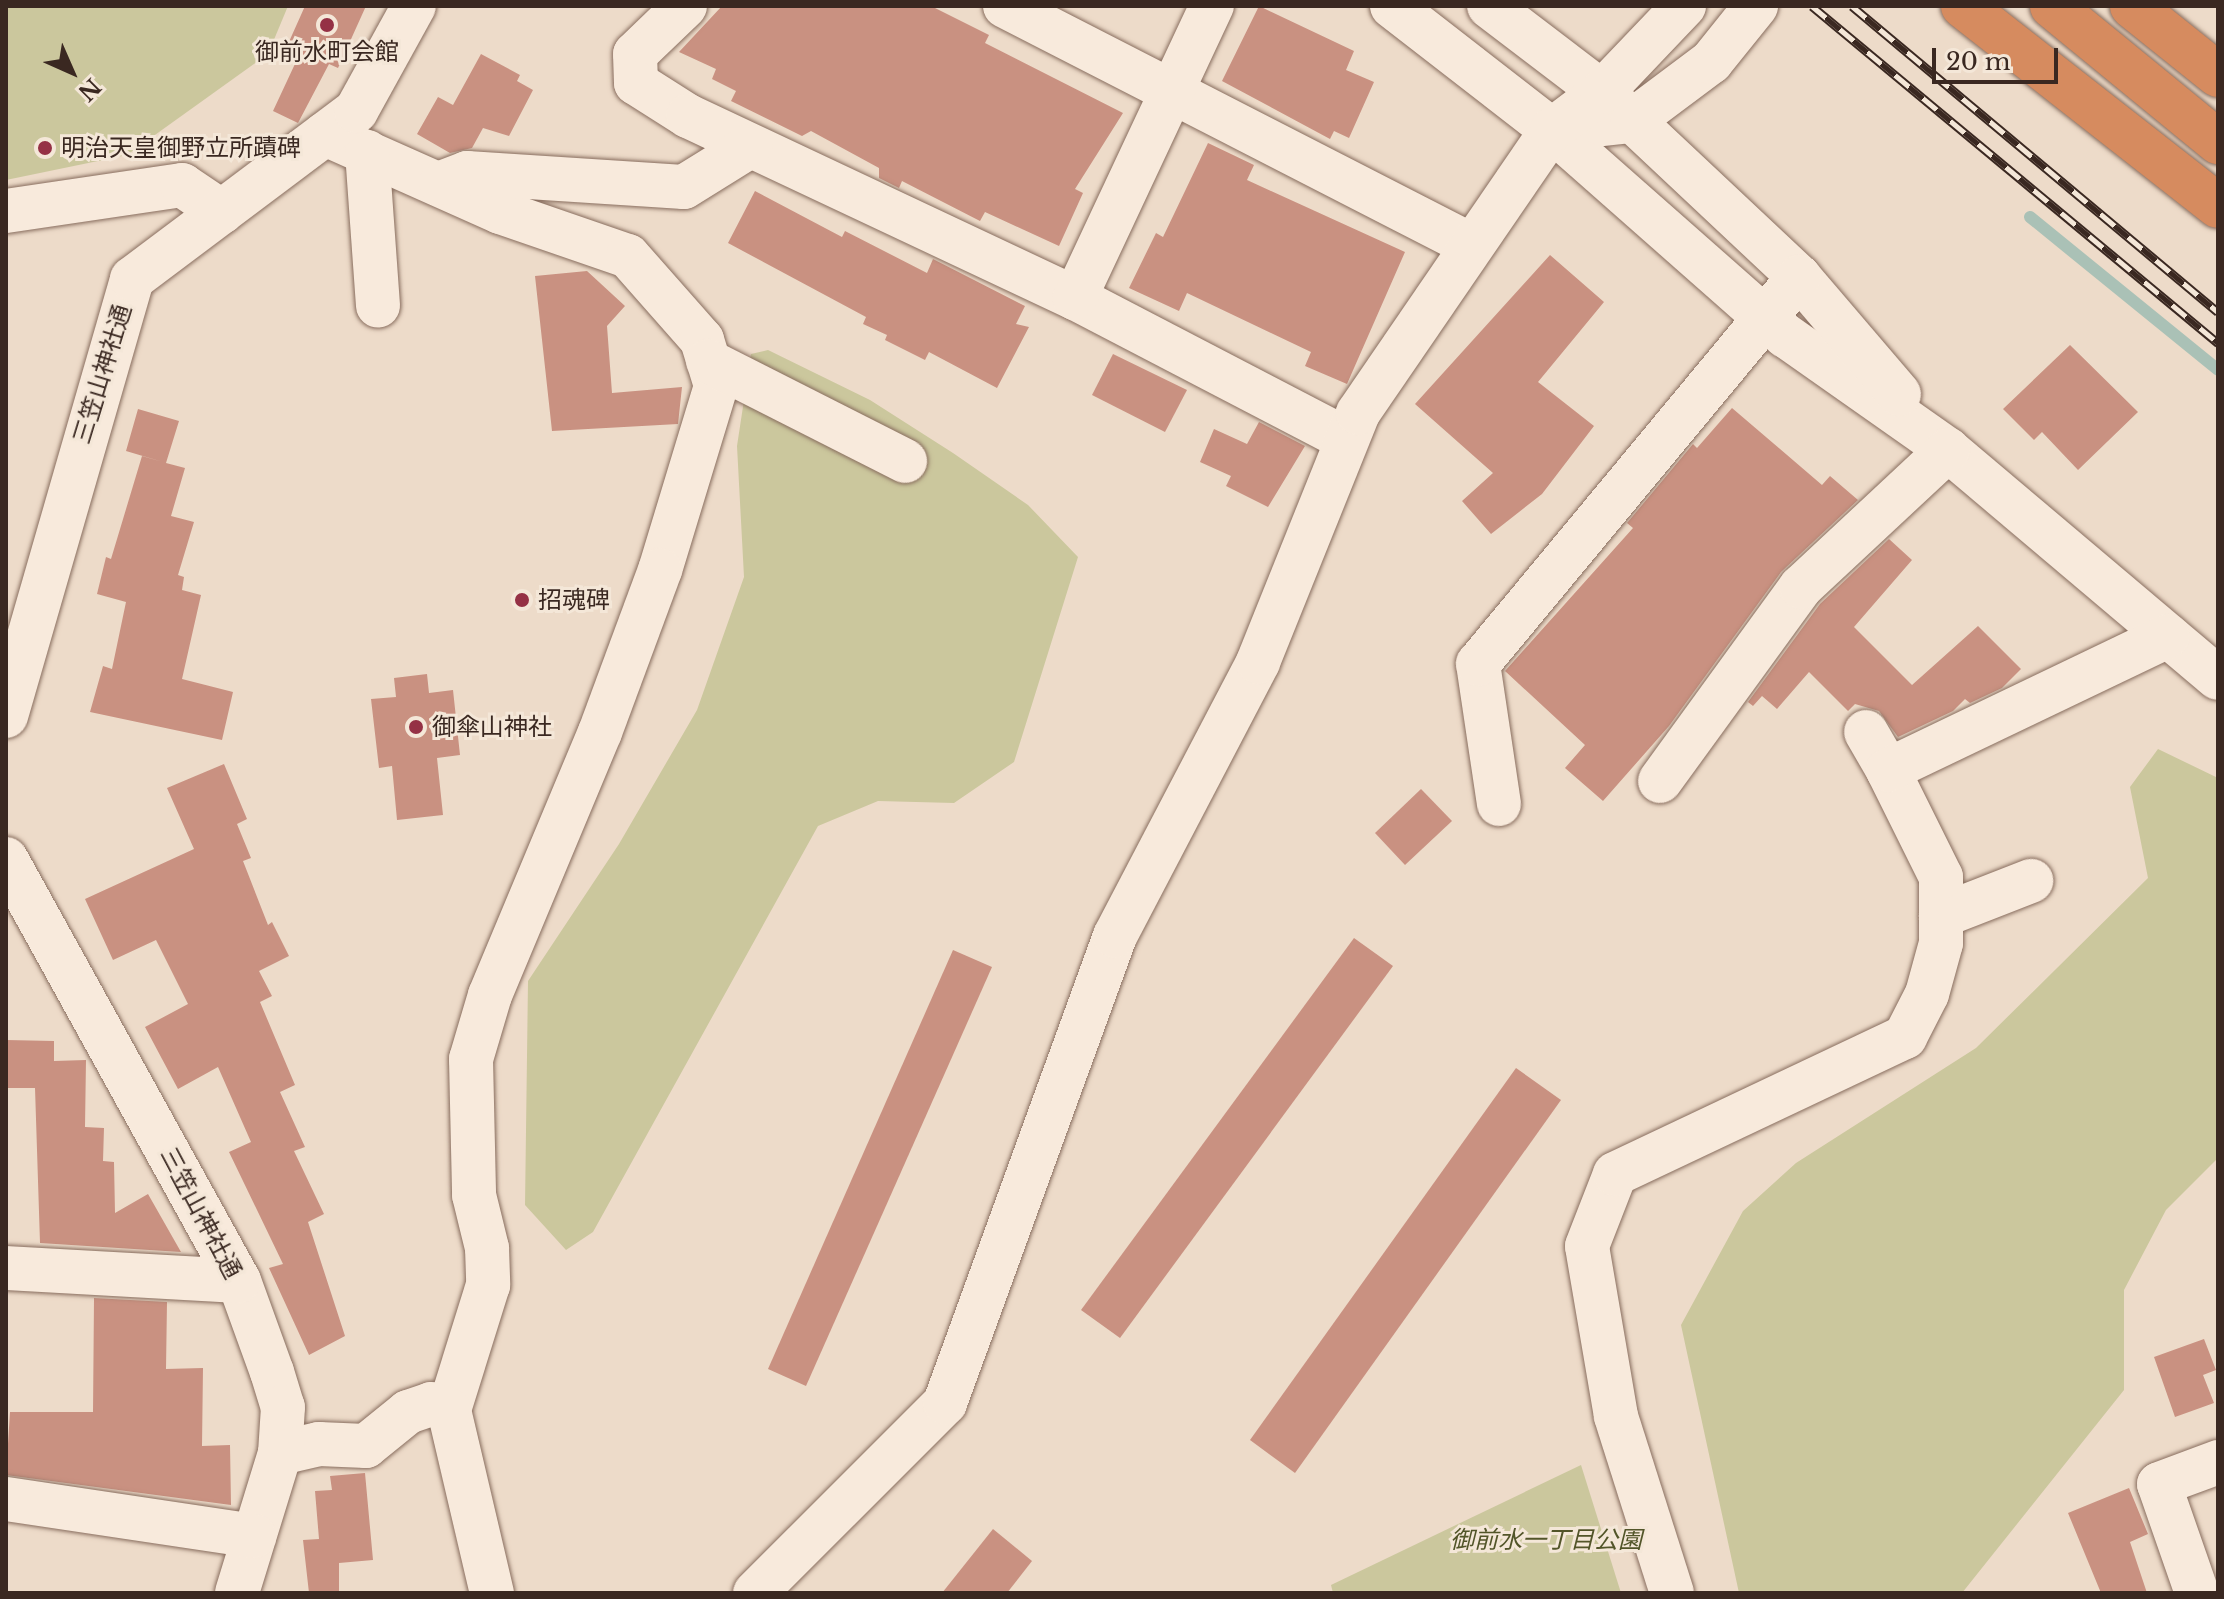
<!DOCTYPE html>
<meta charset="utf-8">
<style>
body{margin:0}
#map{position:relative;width:2224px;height:1599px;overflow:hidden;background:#eddbc9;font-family:"Libre Baskerville","Noto Sans JP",serif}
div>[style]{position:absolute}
.green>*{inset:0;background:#cbc79d}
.stream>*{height:12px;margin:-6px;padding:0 6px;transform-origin:6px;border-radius:6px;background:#aac1b6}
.building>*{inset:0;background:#c99181}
.roads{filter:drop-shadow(0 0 2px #886d5e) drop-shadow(0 0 2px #886d5e)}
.minor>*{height:44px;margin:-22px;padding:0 22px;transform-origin:22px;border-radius:22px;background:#f8eadc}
.highway>*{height:44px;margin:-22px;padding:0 22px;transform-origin:22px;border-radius:22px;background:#d68b5f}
.rail>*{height:9px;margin-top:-4.5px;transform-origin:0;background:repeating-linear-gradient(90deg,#f4e7d8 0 18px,#3a2821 0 36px);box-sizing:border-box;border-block:2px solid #3a2821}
.dots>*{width:22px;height:22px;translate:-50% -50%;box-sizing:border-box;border:4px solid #f4e7d8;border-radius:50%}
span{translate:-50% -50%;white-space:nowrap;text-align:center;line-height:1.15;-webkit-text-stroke:6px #f4e7d8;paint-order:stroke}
.poi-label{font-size:24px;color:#3a2821}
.left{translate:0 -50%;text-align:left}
.street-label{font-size:24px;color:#3a2821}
.park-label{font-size:24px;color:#525529;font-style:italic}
.frame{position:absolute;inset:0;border:8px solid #3a2821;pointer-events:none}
.north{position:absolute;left:32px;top:32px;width:80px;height:80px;-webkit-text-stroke:6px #f4e7d8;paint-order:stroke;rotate:135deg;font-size:22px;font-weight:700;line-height:32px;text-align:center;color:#3a2821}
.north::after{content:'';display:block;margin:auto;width:28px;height:36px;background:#3a2821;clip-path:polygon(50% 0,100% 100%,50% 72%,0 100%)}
.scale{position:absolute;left:1932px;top:48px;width:126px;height:36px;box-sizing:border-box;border:4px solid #3a2821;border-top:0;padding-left:10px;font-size:24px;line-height:28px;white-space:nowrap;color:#3a2821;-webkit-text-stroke:6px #f4e7d8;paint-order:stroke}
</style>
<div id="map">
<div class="green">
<i style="clip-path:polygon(6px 6px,288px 6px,268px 54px,127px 155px,6px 180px)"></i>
<i style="clip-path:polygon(768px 350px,870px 400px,953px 453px,1028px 505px,1078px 557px,1014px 762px,954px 803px,878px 801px,818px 826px,593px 1232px,566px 1250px,525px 1205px,528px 981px,619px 844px,697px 710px,744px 577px,737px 446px,751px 354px)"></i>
<i style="clip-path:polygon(2158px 749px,2218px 778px,2218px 1158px,2166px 1210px,2124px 1290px,2124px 1390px,1962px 1593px,1739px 1593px,1681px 1325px,1743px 1211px,1796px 1163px,1976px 1048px,2148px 878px,2130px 787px)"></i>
<i style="clip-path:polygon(1581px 1465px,1621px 1593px,1333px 1593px,1331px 1585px)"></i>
</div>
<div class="stream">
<i style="left:2030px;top:217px;width:242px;rotate:39.1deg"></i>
</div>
<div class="building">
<i style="clip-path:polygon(305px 6px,366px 6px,338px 68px,329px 64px,298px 123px,273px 111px,301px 51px,288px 44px)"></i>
<i style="clip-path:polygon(722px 6px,931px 6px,989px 35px,985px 43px,1123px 113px,1075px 189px,1083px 193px,1059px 246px,985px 212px,980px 221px,902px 181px,899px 188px,879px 178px,879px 168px,811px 131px,802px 136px,731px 101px,736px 91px,712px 79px,716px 69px,679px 52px)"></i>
<i style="clip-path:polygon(1259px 6px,1354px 51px,1346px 70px,1374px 82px,1349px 138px,1334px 131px,1330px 139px,1222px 81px)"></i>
<i style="clip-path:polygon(481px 54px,520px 75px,517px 81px,533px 90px,509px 136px,483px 128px,472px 148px,450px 153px,417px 134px,438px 97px,453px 105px)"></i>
<i style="clip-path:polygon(1208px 143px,1254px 165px,1247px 180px,1405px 252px,1347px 384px,1305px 366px,1311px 352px,1187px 293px,1179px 311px,1129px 288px,1156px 233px,1163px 237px)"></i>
<i style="clip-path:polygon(755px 191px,842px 237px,845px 231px,927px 273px,933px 259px,1025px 306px,1016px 324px,1029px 327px,997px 388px,929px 352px,925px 360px,885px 340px,887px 335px,863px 324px,866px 317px,728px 243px)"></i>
<i style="clip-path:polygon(1550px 255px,1604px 302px,1538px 382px,1594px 426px,1542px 494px,1491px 534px,1462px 501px,1493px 473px,1415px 404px)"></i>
<i style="clip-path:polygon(587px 271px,625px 306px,607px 326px,612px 393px,682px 387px,678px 424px,552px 431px,535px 276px)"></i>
<i style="clip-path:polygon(2070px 345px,2138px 412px,2078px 470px,2042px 432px,2034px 440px,2003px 409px)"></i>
<i style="clip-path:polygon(1113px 354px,1187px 390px,1165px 432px,1092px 395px)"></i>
<i style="clip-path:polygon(1732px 408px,1822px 485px,1830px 476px,1858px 500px,1781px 572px,1669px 726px,1603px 801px,1565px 768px,1585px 745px,1505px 671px,1633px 528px,1627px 523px,1693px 444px,1697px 448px)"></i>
<i style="clip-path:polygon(138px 409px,179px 421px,166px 463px,185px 468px,171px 516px,194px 522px,178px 575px,184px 577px,182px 590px,201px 595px,182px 679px,233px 692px,222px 740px,90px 712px,103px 666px,112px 669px,126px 602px,97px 594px,106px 557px,111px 559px,142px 456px,163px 462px,126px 451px)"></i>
<i style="clip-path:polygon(1259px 422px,1305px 446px,1268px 507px,1226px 486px,1231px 476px,1200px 462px,1214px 429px,1247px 444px)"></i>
<i style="clip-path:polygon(1889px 539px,1912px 560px,1854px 627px,1912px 685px,1978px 626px,2021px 669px,2002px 688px,1970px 703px,1965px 699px,1953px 711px,1898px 737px,1879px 711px,1855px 704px,1848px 711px,1809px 672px,1777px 709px,1762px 696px,1753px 706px,1748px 702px,1820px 604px)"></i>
<i style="clip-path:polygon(427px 674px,429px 693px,453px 690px,460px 755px,437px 758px,443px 815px,397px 820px,392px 766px,379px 768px,371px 699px,396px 697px,394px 678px)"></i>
<i style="clip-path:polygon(224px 764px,247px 819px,237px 824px,251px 858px,243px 861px,268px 925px,272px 922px,289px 956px,259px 971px,272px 996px,260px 1002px,295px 1085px,280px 1092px,305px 1147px,294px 1151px,324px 1214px,308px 1222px,345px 1336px,309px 1355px,269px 1268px,283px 1264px,229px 1152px,251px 1142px,218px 1067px,178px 1089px,145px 1027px,188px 1004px,156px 940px,113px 960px,85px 899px,194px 849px,167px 788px)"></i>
<i style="clip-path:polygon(1421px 789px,1452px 821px,1405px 865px,1375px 833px)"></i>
<i style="clip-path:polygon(1354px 938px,1393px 966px,1120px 1338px,1081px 1310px)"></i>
<i style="clip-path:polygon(953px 950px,992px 967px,806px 1386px,768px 1369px)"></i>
<i style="clip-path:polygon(6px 1040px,54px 1041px,54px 1061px,86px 1060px,85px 1127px,104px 1128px,103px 1161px,114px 1162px,115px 1213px,148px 1194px,181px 1252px,40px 1243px,35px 1088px,6px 1088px)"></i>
<i style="clip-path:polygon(1516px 1068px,1561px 1100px,1295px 1473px,1250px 1440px)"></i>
<i style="clip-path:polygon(94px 1298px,167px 1302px,166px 1369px,203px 1368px,202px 1446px,230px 1445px,231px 1505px,6px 1475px,10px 1412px,93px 1412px)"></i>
<i style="clip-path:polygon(2204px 1339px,2216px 1370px,2203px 1375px,2214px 1403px,2175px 1417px,2154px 1357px)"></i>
<i style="clip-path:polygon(365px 1473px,373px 1560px,339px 1563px,339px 1593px,309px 1593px,303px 1540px,319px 1539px,315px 1491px,332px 1490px,330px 1476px)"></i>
<i style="clip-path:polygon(2129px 1488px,2148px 1534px,2130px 1542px,2147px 1593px,2101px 1593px,2068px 1513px)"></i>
<i style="clip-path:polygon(993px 1529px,1032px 1561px,1007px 1593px,942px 1593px)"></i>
</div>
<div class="roads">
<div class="minor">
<i style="left:685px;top:6px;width:69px;rotate:136.2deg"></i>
<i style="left:635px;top:54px;width:29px;rotate:88deg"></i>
<i style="left:636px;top:83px;width:62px;rotate:32.4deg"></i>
<i style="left:688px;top:116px;width:428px;rotate:25.2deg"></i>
<i style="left:1075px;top:298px;width:303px;rotate:27.5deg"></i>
<i style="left:1005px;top:6px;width:521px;rotate:27.15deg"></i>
<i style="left:1392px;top:6px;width:202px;rotate:37.8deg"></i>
<i style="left:1552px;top:130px;width:312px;rotate:41.4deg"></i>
<i style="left:1786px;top:336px;width:198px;rotate:35.1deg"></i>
<i style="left:1948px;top:450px;width:353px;rotate:40.2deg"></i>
<i style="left:1489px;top:6px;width:142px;rotate:37.3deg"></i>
<i style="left:1602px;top:92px;width:270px;rotate:43.2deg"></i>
<i style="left:1799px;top:277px;width:154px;rotate:49.5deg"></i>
<i style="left:1602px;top:124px;width:30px;rotate:-6deg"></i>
<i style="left:1632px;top:121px;width:99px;rotate:-36.8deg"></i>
<i style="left:1711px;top:62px;width:72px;rotate:-51.2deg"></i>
<i style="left:325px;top:134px;width:192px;rotate:24deg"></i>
<i style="left:500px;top:212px;width:135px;rotate:19deg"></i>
<i style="left:628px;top:256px;width:112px;rotate:48.6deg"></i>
<i style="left:702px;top:340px;width:48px;rotate:73.1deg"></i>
<i style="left:716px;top:386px;width:192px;rotate:106.9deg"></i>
<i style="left:660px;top:570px;width:173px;rotate:110.3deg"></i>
<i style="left:600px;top:732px;width:285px;rotate:112.7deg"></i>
<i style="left:490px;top:995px;width:67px;rotate:106.5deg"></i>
<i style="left:471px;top:1059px;width:136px;rotate:88.7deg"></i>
<i style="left:474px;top:1195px;width:55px;rotate:76.2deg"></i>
<i style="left:487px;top:1248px;width:37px;rotate:88deg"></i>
<i style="left:488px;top:1285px;width:131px;rotate:107.3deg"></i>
<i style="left:449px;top:1410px;width:188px;rotate:76.8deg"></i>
<i style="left:367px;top:152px;width:154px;rotate:85.9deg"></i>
<i style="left:441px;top:183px;width:28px;rotate:-21deg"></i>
<i style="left:467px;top:173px;width:217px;rotate:3.7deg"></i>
<i style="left:684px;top:187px;width:78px;rotate:-31.8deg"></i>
<i style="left:6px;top:211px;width:178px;rotate:-8.4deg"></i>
<i style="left:182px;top:185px;width:48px;rotate:34deg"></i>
<i style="left:1075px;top:298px;width:323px;rotate:-64.9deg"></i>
<i style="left:708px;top:361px;width:221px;rotate:26.9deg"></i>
<i style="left:6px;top:716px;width:455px;rotate:-73.9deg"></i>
<i style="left:132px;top:279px;width:280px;rotate:-36.9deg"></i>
<i style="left:356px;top:111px;width:120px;rotate:-61.1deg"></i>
<i style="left:1866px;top:732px;width:44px;rotate:59.9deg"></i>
<i style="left:1660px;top:781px;width:240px;rotate:-54deg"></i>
<i style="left:1801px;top:587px;width:201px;rotate:-43deg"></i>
<i style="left:1499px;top:804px;width:142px;rotate:-98.5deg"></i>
<i style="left:1478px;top:664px;width:503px;rotate:-50.33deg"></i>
<i style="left:6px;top:859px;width:482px;rotate:61.1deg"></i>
<i style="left:239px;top:1281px;width:97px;rotate:70.1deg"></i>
<i style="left:272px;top:1372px;width:37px;rotate:73deg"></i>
<i style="left:283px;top:1407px;width:46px;rotate:93.7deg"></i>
<i style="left:280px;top:1453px;width:146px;rotate:107.1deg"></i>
<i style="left:1941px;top:916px;width:97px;rotate:-21.3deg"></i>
<i style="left:6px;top:1268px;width:233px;rotate:3.2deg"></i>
<i style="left:280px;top:1453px;width:40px;rotate:-13deg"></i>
<i style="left:319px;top:1444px;width:47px;rotate:2.4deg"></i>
<i style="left:366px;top:1446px;width:54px;rotate:-39deg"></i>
<i style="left:408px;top:1412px;width:24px;rotate:-19deg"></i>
<i style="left:431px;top:1404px;width:19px;rotate:18deg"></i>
<i style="left:6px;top:1499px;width:251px;rotate:8.5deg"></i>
<i style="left:755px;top:1593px;width:269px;rotate:-45deg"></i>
<i style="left:945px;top:1403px;width:497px;rotate:-70deg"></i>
<i style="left:1115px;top:936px;width:309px;rotate:-62.4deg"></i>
<i style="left:1258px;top:662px;width:268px;rotate:-68.1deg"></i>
<i style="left:1358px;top:413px;width:343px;rotate:-55.6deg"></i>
<i style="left:1552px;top:130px;width:63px;rotate:-37.2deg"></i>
<i style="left:1602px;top:92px;width:119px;rotate:-46.4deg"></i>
<i style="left:1672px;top:1593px;width:186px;rotate:-107.6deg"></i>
<i style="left:1616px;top:1416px;width:172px;rotate:-99.7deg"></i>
<i style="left:1587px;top:1246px;width:77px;rotate:-68.7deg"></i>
<i style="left:1615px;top:1174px;width:321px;rotate:-25.3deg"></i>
<i style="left:1905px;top:1037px;width:48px;rotate:-62.9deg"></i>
<i style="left:1927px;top:994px;width:53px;rotate:-74.6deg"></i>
<i style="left:1941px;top:943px;width:66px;rotate:-90deg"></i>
<i style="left:1941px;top:877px;width:119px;rotate:-116.4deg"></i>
<i style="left:1888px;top:770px;width:310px;rotate:-25.6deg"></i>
<i style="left:2197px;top:1593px;width:115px;rotate:-109.2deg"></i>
<i style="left:2159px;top:1484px;width:63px;rotate:-20.4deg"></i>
</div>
<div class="highway">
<i style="left:1963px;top:6px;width:324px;rotate:38.1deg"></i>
<i style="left:2052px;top:6px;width:215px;rotate:39.3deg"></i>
<i style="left:2132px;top:6px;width:110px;rotate:38.7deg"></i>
</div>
</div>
<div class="rail">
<i style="left:1812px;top:6px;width:528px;rotate:39.69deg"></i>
<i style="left:1852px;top:6px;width:477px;rotate:39.9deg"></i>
</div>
<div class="dots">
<i style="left:327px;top:25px;background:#953145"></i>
<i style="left:45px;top:148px;background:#953145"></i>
<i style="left:522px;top:600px;background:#953145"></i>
<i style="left:416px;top:727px;background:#953145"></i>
</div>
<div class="poi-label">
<span style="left:327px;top:52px">御前水町会館</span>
<span class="left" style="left:61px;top:148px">明治天皇御野立所蹟碑</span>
<span class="left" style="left:538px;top:600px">招魂碑</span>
<span class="left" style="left:432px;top:727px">御傘山神社</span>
</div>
<div class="street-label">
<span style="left:102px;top:374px;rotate:-73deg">三笠山神社通</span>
<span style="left:201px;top:1213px;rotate:62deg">三笠山神社通</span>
</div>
<div class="park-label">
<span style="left:1546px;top:1540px">御前水一丁目公園</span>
</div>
<div class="frame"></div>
<div class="north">N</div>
<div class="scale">20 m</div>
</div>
